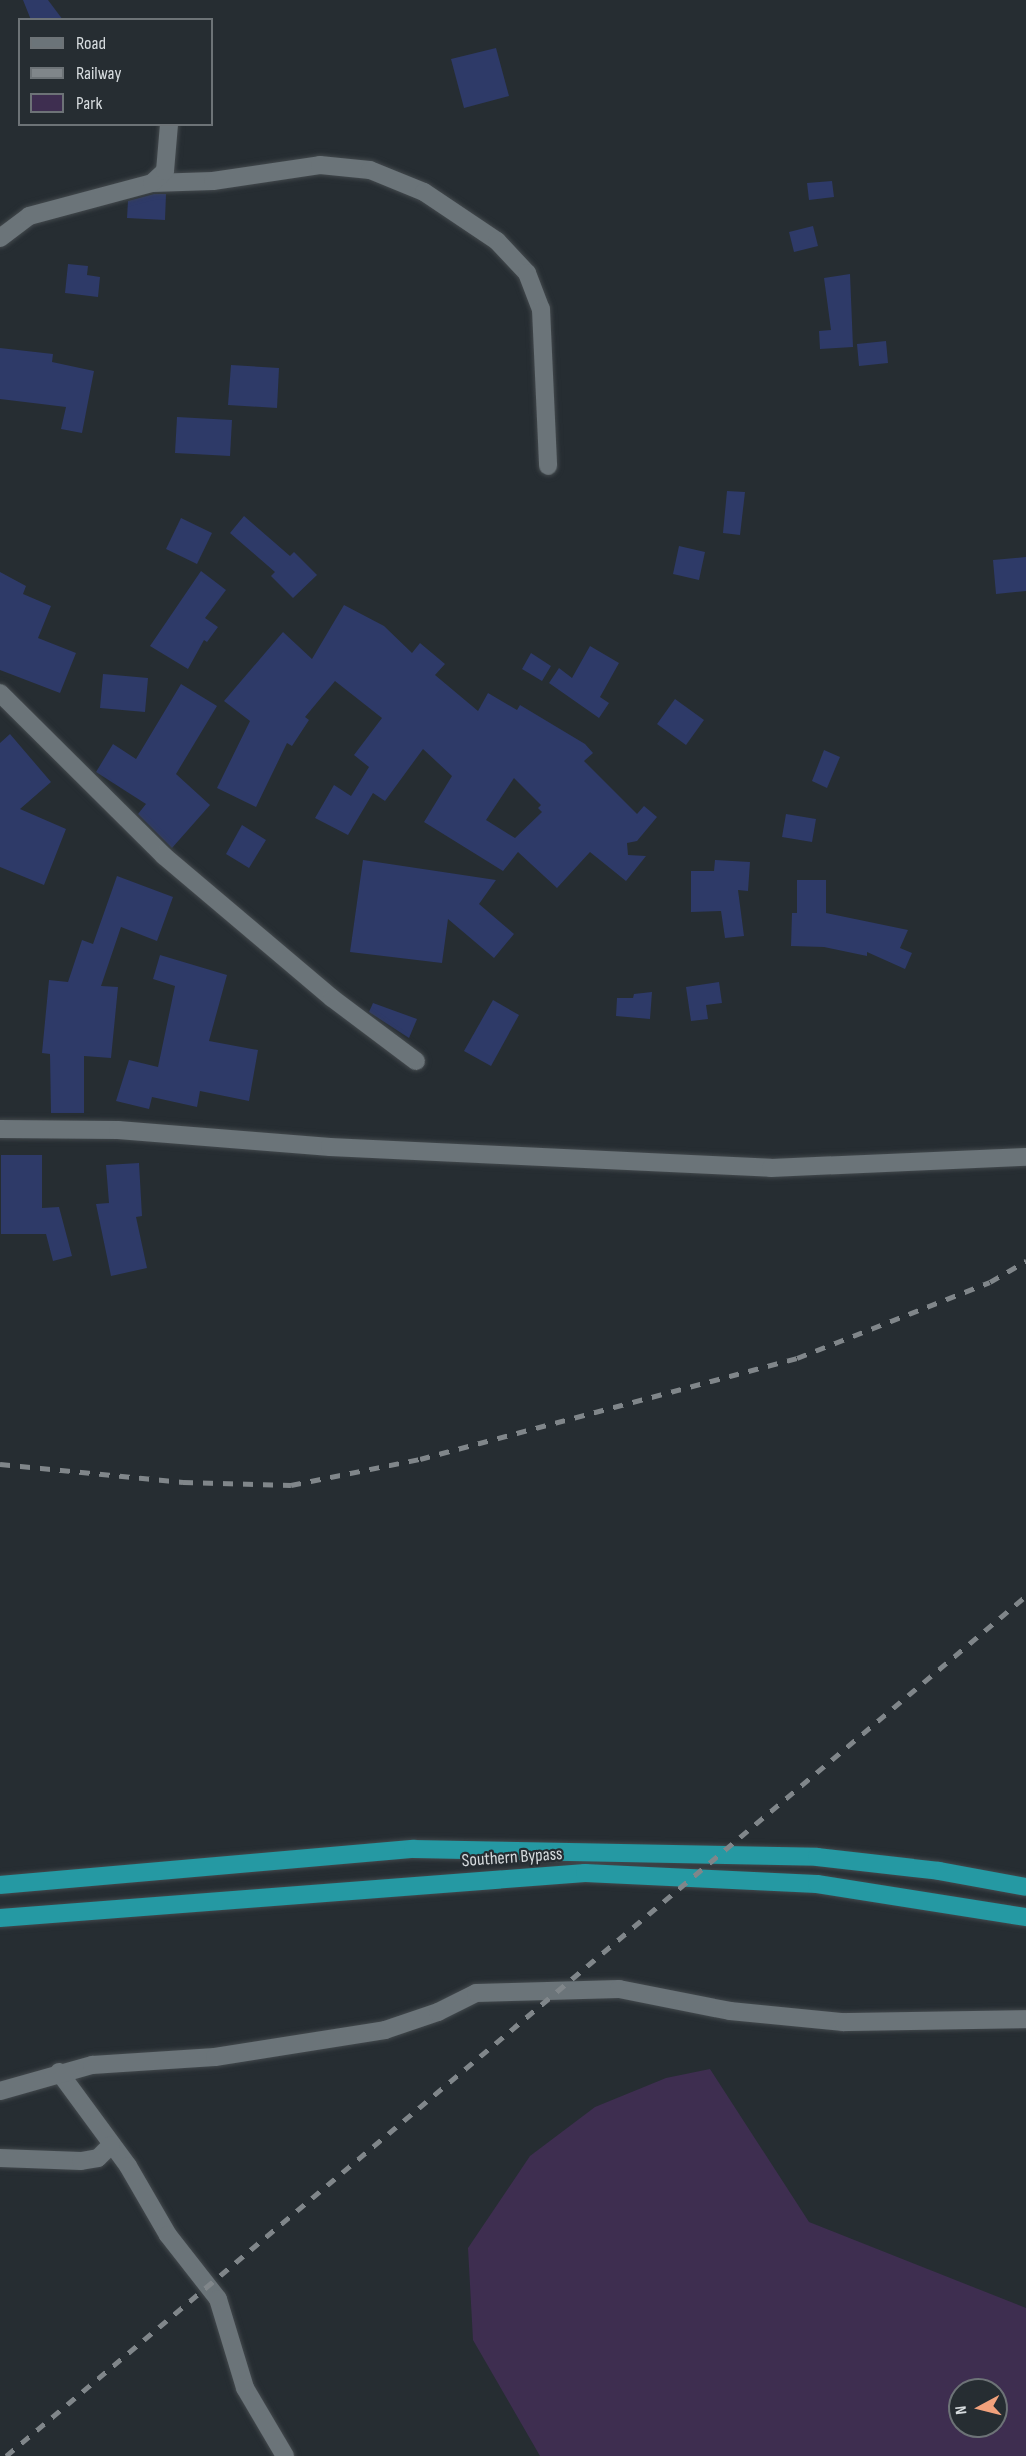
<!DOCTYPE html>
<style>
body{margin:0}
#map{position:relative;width:1026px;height:2456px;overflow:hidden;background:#262d32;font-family:"Sofia Sans Condensed",sans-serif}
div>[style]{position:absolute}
.green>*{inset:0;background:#3e2e50}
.building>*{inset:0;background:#2e3a68}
.roads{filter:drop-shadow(0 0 2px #43494d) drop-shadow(0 0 2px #43494d)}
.minor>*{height:18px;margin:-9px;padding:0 9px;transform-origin:9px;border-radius:9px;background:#6b7479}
.highway>*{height:18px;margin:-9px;padding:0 9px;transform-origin:9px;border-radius:9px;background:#2599a3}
.rail>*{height:4.5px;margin-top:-2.25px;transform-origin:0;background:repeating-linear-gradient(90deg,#80868a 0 10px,transparent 0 20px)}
span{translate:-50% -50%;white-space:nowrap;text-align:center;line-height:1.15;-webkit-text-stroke:4.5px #262d32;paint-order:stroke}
.street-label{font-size:18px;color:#d7dcdf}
.legend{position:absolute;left:18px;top:18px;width:195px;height:108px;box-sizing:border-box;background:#262d32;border:2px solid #6d7377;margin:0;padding:8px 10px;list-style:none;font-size:18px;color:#d7dcdf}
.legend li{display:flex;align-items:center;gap:12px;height:30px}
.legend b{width:30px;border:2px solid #6d7377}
.north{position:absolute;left:948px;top:2378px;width:60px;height:60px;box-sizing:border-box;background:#262d32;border:2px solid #6d7377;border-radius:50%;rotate:263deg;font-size:16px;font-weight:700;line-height:24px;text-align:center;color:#d7dcdf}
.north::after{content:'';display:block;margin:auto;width:21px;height:27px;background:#f1a17c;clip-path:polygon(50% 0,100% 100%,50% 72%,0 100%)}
</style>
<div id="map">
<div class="green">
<i style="clip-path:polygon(evenodd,710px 2069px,809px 2222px,1026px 2308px,1026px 2456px,540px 2456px,473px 2340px,468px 2248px,530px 2156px,595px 2107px,666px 2078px,710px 2069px,960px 2390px,996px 2390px,996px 2426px,960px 2426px,960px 2390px)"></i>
</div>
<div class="building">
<i style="clip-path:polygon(23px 0,48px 0,63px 20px,31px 20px)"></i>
<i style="clip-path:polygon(496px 48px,509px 96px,464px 108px,451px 59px)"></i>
<i style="clip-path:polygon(832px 181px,834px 197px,809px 200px,807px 183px)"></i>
<i style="clip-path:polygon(154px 194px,166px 194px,165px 220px,127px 218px,128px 201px)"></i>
<i style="clip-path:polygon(813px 226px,818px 246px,794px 252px,789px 232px)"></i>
<i style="clip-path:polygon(68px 264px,88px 266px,87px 275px,100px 277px,98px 297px,65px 293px)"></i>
<i style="clip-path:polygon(850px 274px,853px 347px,820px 349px,819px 331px,831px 330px,824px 278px)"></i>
<i style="clip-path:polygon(886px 341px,888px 363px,859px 366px,857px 344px)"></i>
<i style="clip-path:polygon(0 348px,53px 354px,52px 362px,94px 371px,82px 433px,61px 429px,66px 407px,0 399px)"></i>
<i style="clip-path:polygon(231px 365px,279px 368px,277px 408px,228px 405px)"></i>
<i style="clip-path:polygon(177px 417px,232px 420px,230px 456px,175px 453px)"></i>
<i style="clip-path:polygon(727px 491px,745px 492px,740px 535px,723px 533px)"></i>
<i style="clip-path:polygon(244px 516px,290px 556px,294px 552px,317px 575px,293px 598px,271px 576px,275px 572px,230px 533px)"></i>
<i style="clip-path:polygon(181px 518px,212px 533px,197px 564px,166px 549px)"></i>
<i style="clip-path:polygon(679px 546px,705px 552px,699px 580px,673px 574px)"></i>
<i style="clip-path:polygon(1026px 557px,1026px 591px,996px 594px,993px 560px)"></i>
<i style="clip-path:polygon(201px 571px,226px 590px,205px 618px,218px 627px,207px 642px,204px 640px,188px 669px,150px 646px)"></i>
<i style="clip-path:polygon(0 572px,26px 586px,23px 594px,51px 606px,38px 638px,76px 653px,60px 693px,0 670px)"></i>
<i style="clip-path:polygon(evenodd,344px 605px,384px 626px,412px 653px,420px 643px,445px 664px,435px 675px,478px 711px,488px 693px,517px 710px,520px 705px,585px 744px,593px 753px,584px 761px,637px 814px,644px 806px,657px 817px,637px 841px,627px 843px,628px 855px,646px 856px,626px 881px,590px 852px,557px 888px,518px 852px,503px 871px,424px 822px,452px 776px,423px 749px,385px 801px,373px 793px,348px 835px,315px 818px,334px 785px,351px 796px,369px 767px,354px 755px,382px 718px,335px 681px,305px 717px,309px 720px,292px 746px,287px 743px,256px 807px,217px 788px,250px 721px,224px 701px,283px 632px,312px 659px,344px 605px,514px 778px,541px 805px,538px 808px,542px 812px,515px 838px,486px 820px,514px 778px)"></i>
<i style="clip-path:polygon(590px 646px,619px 663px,600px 697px,609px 703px,599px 718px,549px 683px,559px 668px,572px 678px)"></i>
<i style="clip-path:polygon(531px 653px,551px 666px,542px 681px,522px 669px)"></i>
<i style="clip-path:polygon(103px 674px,148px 678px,145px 712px,100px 708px)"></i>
<i style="clip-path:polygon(181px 684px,217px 706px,176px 774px,210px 805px,172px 848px,138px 814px,146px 804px,96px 772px,113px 744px,136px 759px)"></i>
<i style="clip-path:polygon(675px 699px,704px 720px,686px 745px,657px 724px)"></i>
<i style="clip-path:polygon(10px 734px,51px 782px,20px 809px,66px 829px,44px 885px,0 867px,0 743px)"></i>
<i style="clip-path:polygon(824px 750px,840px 757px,827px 788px,812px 781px)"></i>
<i style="clip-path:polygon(786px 814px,816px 819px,812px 842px,782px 837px)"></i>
<i style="clip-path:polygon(242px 825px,266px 840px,249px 868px,226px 854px)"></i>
<i style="clip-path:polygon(363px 860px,496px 880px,479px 904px,514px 934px,494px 958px,448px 919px,442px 963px,350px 952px)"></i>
<i style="clip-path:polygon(715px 860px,750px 862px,748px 891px,738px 890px,744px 936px,725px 938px,721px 911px,691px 912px,691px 871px,714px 871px)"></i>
<i style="clip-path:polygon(117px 876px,173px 897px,157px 941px,121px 927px,101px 986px,118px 987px,111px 1058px,84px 1056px,84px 1113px,51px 1113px,50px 1054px,42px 1053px,49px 980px,68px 982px,82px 940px,93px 944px)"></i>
<i style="clip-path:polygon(797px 880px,826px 880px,826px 913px,908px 930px,900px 948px,912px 953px,905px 969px,867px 952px,867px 956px,824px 947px,791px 946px,792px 913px,797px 913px)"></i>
<i style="clip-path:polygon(160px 955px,227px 975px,209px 1041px,258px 1050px,249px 1101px,200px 1091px,197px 1107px,152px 1097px,149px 1109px,116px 1101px,129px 1060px,158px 1067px,175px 986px,153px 979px)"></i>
<i style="clip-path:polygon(719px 982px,722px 1003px,706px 1005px,708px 1019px,691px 1021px,686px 987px)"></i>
<i style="clip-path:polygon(652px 992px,650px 1019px,616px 1016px,617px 998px,633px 998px,634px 994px)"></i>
<i style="clip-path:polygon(493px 1000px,519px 1015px,491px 1066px,464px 1051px)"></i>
<i style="clip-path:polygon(373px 1003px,417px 1019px,409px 1038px,369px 1012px)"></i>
<i style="clip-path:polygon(1px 1155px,42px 1155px,42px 1208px,59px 1207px,72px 1256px,53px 1261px,46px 1234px,1px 1234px)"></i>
<i style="clip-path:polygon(139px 1163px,142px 1216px,136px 1217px,147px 1268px,111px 1276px,96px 1204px,109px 1203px,106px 1165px)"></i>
</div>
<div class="roads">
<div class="minor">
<i style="left:152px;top:183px;width:61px;rotate:-1.9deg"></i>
<i style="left:213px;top:181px;width:108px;rotate:-8.5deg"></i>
<i style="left:320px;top:165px;width:50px;rotate:5.7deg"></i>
<i style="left:370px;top:170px;width:58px;rotate:22.2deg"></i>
<i style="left:424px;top:192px;width:88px;rotate:33.9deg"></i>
<i style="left:497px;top:241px;width:44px;rotate:46.8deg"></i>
<i style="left:527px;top:273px;width:39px;rotate:69deg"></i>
<i style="left:541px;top:309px;width:157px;rotate:87.4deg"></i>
<i style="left:0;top:238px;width:36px;rotate:-37deg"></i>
<i style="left:29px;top:216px;width:127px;rotate:-15deg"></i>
<i style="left:152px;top:183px;width:18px;rotate:-43deg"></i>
<i style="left:165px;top:171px;width:47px;rotate:-85.1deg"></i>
<i style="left:0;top:693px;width:231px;rotate:44.8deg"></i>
<i style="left:164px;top:856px;width:220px;rotate:40.2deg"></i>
<i style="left:332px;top:998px;width:105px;rotate:36.9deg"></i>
<i style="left:0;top:1129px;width:118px;rotate:0.5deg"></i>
<i style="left:118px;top:1130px;width:213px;rotate:4.6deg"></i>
<i style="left:330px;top:1147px;width:441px;rotate:2.7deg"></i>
<i style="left:771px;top:1168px;width:255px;rotate:-2.5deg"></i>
<i style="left:59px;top:2072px;width:117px;rotate:53.7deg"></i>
<i style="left:128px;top:2166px;width:80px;rotate:59.9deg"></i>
<i style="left:168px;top:2235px;width:81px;rotate:52deg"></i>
<i style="left:218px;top:2299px;width:93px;rotate:73.1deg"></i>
<i style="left:245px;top:2388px;width:79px;rotate:59.5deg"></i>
<i style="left:0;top:2091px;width:96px;rotate:-15.8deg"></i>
<i style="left:92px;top:2065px;width:123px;rotate:-3.7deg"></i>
<i style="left:215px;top:2057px;width:172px;rotate:-9deg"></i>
<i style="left:385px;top:2030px;width:56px;rotate:-18.8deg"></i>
<i style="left:438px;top:2012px;width:42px;rotate:-26.6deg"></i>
<i style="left:476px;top:1993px;width:143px;rotate:-1.6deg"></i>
<i style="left:619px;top:1989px;width:113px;rotate:11.2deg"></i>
<i style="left:730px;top:2011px;width:114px;rotate:5.6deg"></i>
<i style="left:843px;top:2022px;width:183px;rotate:-0.9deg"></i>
<i style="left:0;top:2158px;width:81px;rotate:2.1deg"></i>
<i style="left:81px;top:2161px;width:17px;rotate:-10deg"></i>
<i style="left:98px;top:2158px;width:18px;rotate:-45deg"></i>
</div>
<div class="highway">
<i style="left:0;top:1885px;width:415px;rotate:-5deg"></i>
<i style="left:413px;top:1849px;width:404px;rotate:1.1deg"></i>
<i style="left:817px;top:1857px;width:123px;rotate:6.5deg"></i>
<i style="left:939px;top:1871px;width:88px;rotate:10.4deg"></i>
<i style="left:0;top:1918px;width:587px;rotate:-4.4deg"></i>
<i style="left:585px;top:1873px;width:232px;rotate:2.7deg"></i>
<i style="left:817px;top:1884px;width:212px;rotate:9deg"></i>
</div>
</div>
<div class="rail">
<i style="left:0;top:1464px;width:184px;rotate:5.6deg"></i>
<i style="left:183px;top:1482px;width:108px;rotate:1.6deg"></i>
<i style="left:291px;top:1485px;width:132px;rotate:-11.4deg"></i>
<i style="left:420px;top:1459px;width:390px;rotate:-15deg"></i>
<i style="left:797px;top:1358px;width:207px;rotate:-21.5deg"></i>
<i style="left:990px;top:1282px;width:42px;rotate:-30.3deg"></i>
<i style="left:6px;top:2456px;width:1334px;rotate:-40.14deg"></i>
</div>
<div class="street-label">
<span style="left:512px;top:1858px;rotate:-4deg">Southern Bypass</span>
</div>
<ul class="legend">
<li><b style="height:8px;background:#6b7479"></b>Road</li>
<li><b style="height:8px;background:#80868a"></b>Railway</li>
<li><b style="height:16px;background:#3e2e50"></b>Park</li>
</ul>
<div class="north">N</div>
</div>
